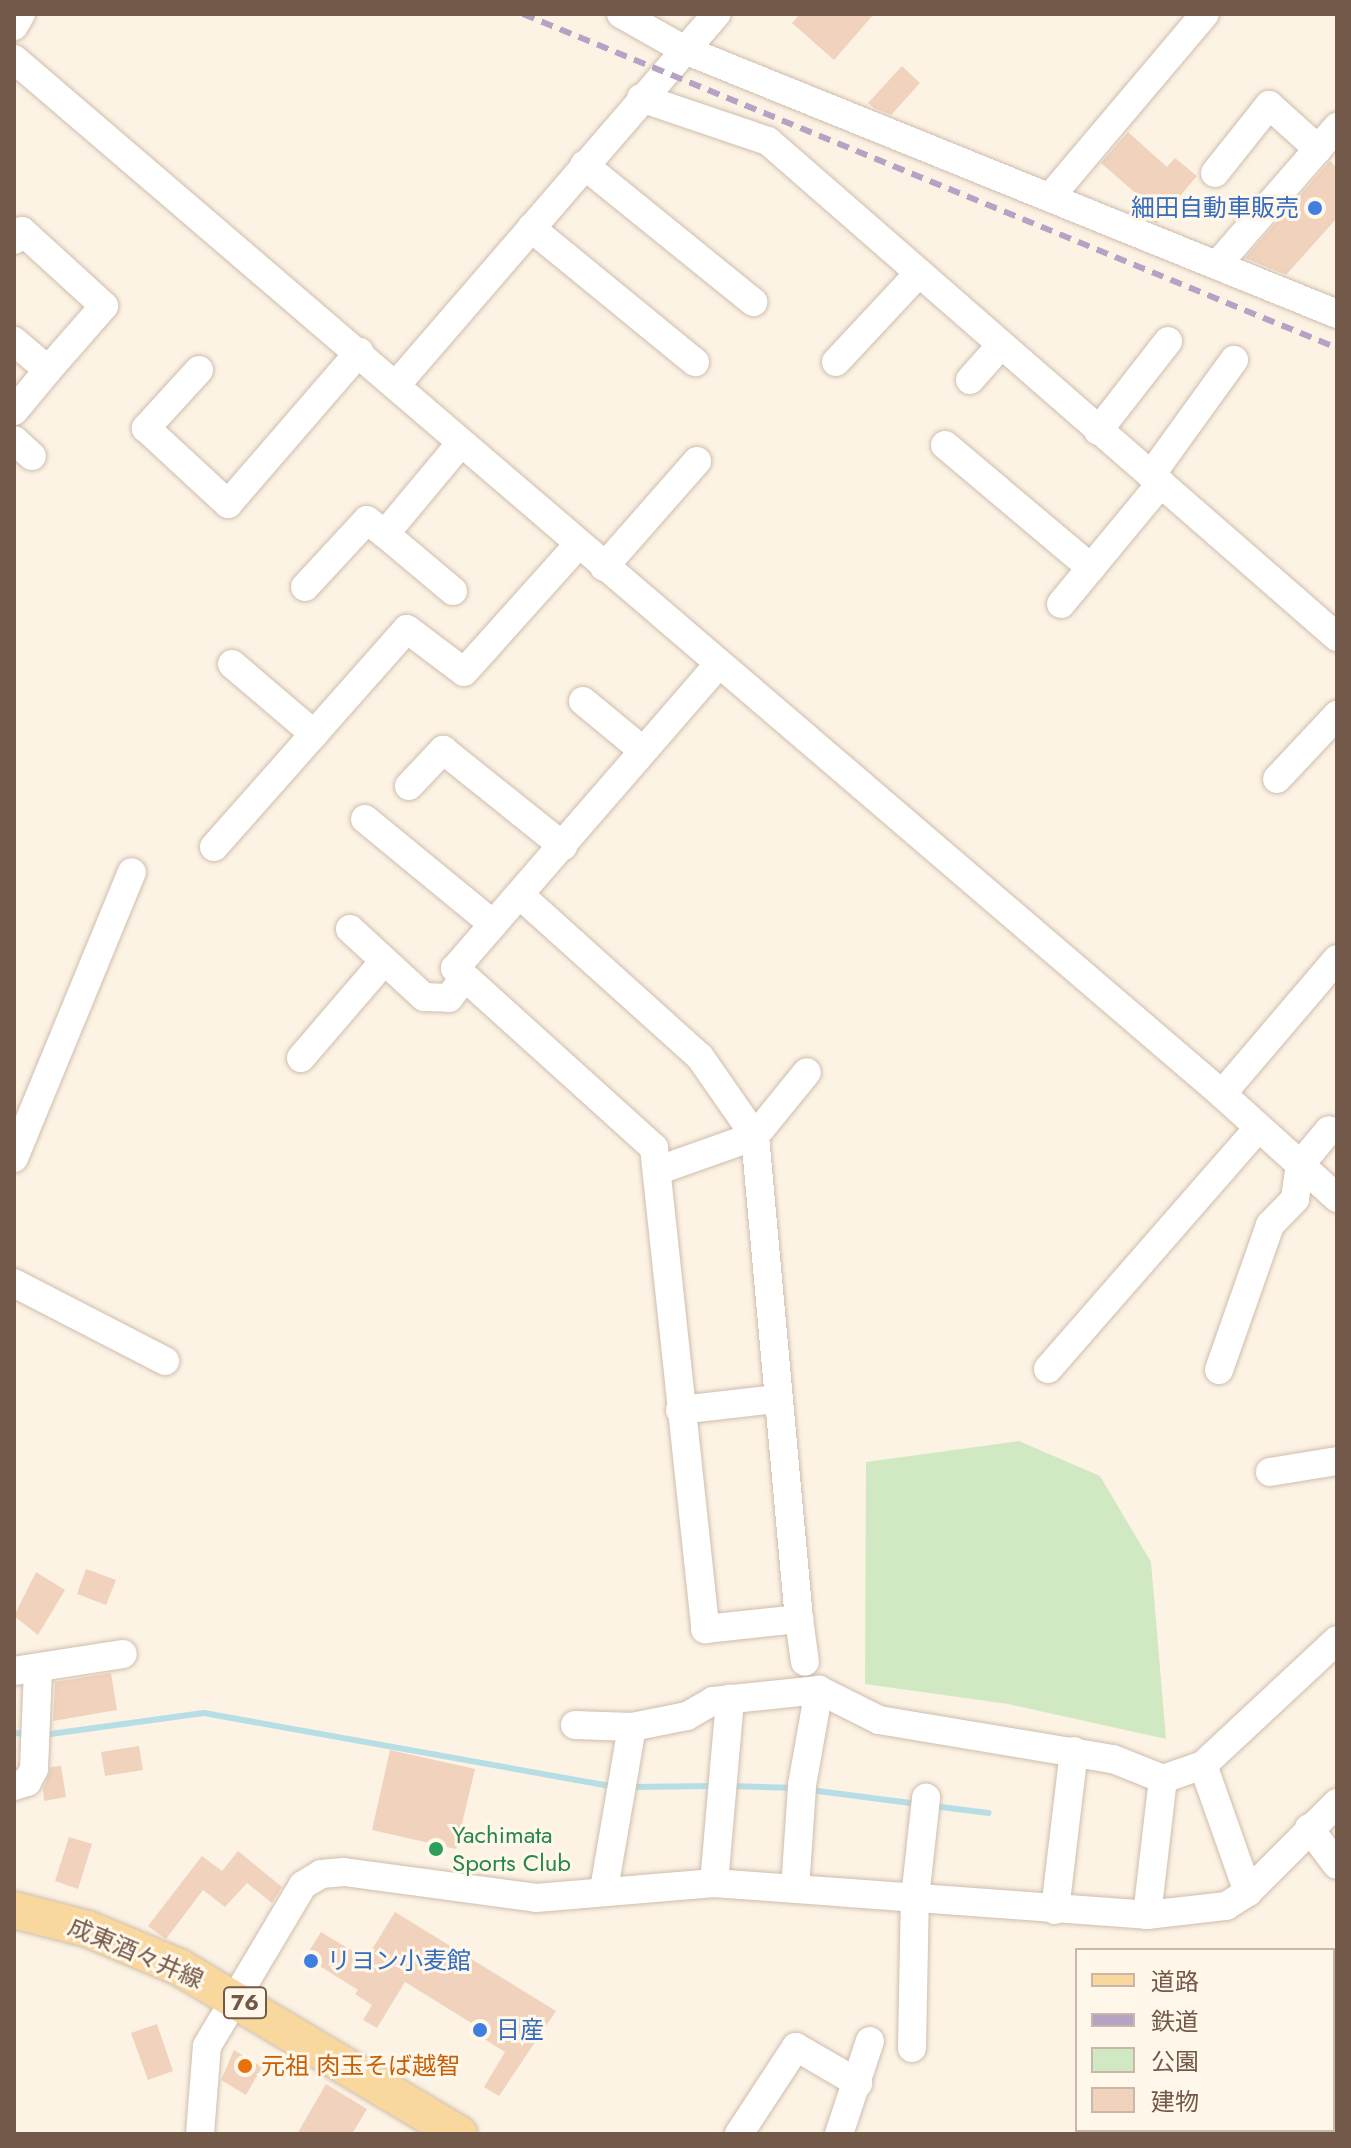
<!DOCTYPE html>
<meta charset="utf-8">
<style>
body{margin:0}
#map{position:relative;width:1351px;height:2148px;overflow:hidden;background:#fcf3e4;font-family:Jost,"Noto Sans JP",sans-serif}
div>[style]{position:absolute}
.green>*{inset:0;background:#d1e9c2}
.stream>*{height:6px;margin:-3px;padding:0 3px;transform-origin:3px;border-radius:3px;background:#b8dee5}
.building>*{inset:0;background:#f1d2bc}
.roads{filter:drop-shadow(0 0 2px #cfbdad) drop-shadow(0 0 2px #cfbdad)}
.minor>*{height:28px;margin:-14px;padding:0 14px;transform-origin:14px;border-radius:14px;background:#fff}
.major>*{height:36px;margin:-18px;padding:0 18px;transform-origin:18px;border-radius:18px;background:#f9d89d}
.rail>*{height:6px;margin-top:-3px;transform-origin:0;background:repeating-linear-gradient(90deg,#b5a2c5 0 12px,transparent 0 20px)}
.dots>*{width:22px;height:22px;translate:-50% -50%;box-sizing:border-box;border:4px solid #fff7ea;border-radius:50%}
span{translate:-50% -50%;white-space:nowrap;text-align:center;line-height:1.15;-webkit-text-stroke:6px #fff7ea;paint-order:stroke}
.shield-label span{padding:2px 6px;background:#fff7ea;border:2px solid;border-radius:6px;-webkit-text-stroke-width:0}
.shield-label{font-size:22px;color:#73594a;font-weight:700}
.shop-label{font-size:24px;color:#366cbe}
.right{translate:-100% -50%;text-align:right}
.left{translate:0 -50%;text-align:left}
.leisure-label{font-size:24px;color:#27864d}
.street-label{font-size:24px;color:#73594a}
.food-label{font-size:24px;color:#c56008}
.frame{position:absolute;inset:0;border:16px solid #73594a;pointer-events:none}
.legend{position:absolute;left:1075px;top:1948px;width:260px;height:184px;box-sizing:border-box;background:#fff7ea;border:2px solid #c7b8aa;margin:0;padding:10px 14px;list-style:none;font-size:24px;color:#73594a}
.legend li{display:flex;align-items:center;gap:16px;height:40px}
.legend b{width:40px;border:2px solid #c7b8aa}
</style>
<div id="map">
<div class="green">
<i style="clip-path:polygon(1019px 1441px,1100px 1476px,1151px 1562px,1166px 1739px,1008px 1704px,865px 1684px,866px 1462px)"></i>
</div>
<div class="stream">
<i style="left:14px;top:1733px;width:14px;rotate:4deg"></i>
<i style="left:43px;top:1735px;width:162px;rotate:-7.8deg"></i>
<i style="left:204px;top:1713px;width:418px;rotate:10.2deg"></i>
<i style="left:730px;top:1786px;width:65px;rotate:1.8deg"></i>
<i style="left:630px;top:1787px;width:85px;rotate:-0.7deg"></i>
<i style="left:810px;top:1790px;width:109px;rotate:7.4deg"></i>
<i style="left:933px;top:1806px;width:56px;rotate:7.1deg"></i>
</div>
<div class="building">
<i style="clip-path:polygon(800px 14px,874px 14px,834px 60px,792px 23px)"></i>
<i style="clip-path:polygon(902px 66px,920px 83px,891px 115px,874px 108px,868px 103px)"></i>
<i style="clip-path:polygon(1128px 132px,1167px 167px,1175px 158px,1197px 176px,1157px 223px,1128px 211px,1140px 197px,1101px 163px)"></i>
<i style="clip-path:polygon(1330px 161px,1337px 168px,1337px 218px,1286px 275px,1245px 258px)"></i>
<i style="clip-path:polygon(86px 1569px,116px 1580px,106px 1605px,77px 1594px)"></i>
<i style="clip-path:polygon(36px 1572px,65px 1590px,38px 1635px,14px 1616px)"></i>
<i style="clip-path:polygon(111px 1673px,117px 1710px,53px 1721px,55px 1682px)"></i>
<i style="clip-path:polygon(139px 1746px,143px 1770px,105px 1776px,101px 1752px)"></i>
<i style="clip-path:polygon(390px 1750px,475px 1769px,456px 1849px,372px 1830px)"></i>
<i style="clip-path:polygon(61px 1766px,66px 1797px,44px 1801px,43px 1789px,51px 1767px)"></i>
<i style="clip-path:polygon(69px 1837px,92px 1844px,78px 1889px,55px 1881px)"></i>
<i style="clip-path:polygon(238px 1851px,282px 1887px,272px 1903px,247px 1883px,225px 1907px,203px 1890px,166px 1939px,148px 1926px,202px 1856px,222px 1871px)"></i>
<i style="clip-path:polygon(395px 1912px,556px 2011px,499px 2096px,484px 2087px,505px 2052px,470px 2030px,473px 2024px,405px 1982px,377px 2028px,363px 2020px,372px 2005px,355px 1994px,358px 1990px,318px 1965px,315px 1970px,302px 1962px,321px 1932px,366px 1959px)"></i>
<i style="clip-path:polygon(157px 2024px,173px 2071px,148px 2080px,131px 2033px)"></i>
<i style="clip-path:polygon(234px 2050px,262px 2067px,246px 2095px,221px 2080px)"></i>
<i style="clip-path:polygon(326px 2084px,367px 2109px,352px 2134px,297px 2134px)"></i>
</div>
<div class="roads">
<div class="minor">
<i style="left:621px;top:14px;width:73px;rotate:29.4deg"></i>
<i style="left:685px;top:50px;width:703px;rotate:22.04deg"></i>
<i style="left:14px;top:26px;width:14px;rotate:-60deg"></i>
<i style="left:14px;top:59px;width:1591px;rotate:40.59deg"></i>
<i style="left:1222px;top:1094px;width:155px;rotate:42.1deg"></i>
<i style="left:641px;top:98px;width:134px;rotate:18.7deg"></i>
<i style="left:768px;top:141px;width:755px;rotate:41.08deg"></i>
<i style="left:584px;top:165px;width:218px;rotate:39deg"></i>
<i style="left:1215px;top:173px;width:87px;rotate:-51.5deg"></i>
<i style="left:1269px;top:105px;width:66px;rotate:41.9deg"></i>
<i style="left:1051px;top:196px;width:238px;rotate:-49.8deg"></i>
<i style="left:531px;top:228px;width:212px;rotate:39.3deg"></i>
<i style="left:14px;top:240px;width:12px;rotate:-48deg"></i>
<i style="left:22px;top:231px;width:111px;rotate:42.4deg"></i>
<i style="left:104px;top:306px;width:85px;rotate:131.2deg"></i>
<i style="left:48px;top:370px;width:45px;rotate:-139.5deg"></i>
<i style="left:1217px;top:265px;width:183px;rotate:-49deg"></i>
<i style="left:836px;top:362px;width:122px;rotate:-47deg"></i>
<i style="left:199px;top:370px;width:79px;rotate:132.4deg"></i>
<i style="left:146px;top:428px;width:112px;rotate:42.8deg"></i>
<i style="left:228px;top:504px;width:201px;rotate:-49.2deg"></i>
<i style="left:970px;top:380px;width:47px;rotate:-48.5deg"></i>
<i style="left:397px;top:384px;width:489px;rotate:-49.2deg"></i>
<i style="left:14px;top:411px;width:53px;rotate:-50.3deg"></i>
<i style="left:1098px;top:431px;width:114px;rotate:-52.1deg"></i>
<i style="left:14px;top:440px;width:24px;rotate:42deg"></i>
<i style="left:945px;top:445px;width:191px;rotate:40.1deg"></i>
<i style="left:1151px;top:475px;width:142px;rotate:-54.2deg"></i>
<i style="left:604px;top:567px;width:141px;rotate:-48.7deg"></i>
<i style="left:305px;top:587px;width:91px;rotate:-47.2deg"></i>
<i style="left:367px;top:520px;width:23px;rotate:38deg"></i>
<i style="left:453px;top:591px;width:89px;rotate:-140deg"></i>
<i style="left:385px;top:534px;width:117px;rotate:-50.2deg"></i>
<i style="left:1061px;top:604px;width:157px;rotate:-50.4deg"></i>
<i style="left:232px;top:664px;width:108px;rotate:40.5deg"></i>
<i style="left:717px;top:666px;width:400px;rotate:130.9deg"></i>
<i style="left:455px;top:968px;width:268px;rotate:42.1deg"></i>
<i style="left:654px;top:1148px;width:484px;rotate:83.9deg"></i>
<i style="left:705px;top:1629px;width:95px;rotate:-6.1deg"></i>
<i style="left:799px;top:1619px;width:43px;rotate:82.1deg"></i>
<i style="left:583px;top:701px;width:75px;rotate:39.6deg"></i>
<i style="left:1277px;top:779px;width:88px;rotate:-46.8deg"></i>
<i style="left:409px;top:786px;width:50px;rotate:-46.6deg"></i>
<i style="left:443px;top:750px;width:154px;rotate:38.7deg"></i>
<i style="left:365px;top:819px;width:166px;rotate:39.4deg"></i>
<i style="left:214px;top:847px;width:291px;rotate:-48.5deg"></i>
<i style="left:407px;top:629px;width:71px;rotate:37deg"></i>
<i style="left:464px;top:672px;width:169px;rotate:-48.1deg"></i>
<i style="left:520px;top:895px;width:242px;rotate:42deg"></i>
<i style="left:700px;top:1057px;width:96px;rotate:55.2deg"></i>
<i style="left:755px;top:1136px;width:485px;rotate:84.8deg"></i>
<i style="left:350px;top:929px;width:100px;rotate:42.6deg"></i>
<i style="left:424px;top:997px;width:25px;rotate:2deg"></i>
<i style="left:449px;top:998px;width:26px;rotate:-53deg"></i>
<i style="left:301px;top:1058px;width:128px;rotate:-49.4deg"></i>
<i style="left:1222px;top:1094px;width:177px;rotate:-49.6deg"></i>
<i style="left:14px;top:1158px;width:309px;rotate:-67.6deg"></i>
<i style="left:659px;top:1170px;width:102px;rotate:-19.5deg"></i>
<i style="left:755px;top:1136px;width:82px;rotate:-50.9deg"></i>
<i style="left:14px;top:1283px;width:170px;rotate:27.3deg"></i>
<i style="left:1048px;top:1369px;width:320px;rotate:-48.9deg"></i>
<i style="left:1219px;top:1370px;width:154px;rotate:-70.6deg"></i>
<i style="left:1270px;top:1225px;width:36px;rotate:-46deg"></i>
<i style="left:1295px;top:1199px;width:34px;rotate:-82deg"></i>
<i style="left:1300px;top:1165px;width:45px;rotate:-50.4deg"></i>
<i style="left:680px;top:1410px;width:97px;rotate:-6.5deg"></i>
<i style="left:1270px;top:1472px;width:68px;rotate:-9.3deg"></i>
<i style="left:14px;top:1671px;width:110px;rotate:-8.9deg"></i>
<i style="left:575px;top:1725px;width:57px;rotate:2deg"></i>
<i style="left:632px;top:1727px;width:56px;rotate:-11.3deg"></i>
<i style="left:687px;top:1716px;width:30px;rotate:-30deg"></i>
<i style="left:713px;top:1701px;width:107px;rotate:-5.9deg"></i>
<i style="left:819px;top:1690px;width:67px;rotate:26.6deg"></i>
<i style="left:879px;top:1720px;width:237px;rotate:9.5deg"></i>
<i style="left:1113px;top:1759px;width:54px;rotate:21.8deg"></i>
<i style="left:1163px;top:1779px;width:42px;rotate:-19.3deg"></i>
<i style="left:1203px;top:1765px;width:183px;rotate:-43deg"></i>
<i style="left:1203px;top:1765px;width:135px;rotate:70.5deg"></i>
<i style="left:14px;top:1786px;width:14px;rotate:-17deg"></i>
<i style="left:27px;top:1782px;width:15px;rotate:-62deg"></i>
<i style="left:34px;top:1769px;width:99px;rotate:-87.7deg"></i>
<i style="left:1309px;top:1828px;width:46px;rotate:52.9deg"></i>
<i style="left:714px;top:1883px;width:185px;rotate:-85deg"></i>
<i style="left:604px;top:1889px;width:164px;rotate:-80.2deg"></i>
<i style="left:795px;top:1889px;width:104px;rotate:-86.1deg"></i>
<i style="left:802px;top:1785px;width:97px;rotate:-79.9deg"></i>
<i style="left:1055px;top:1910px;width:160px;rotate:-83.2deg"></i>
<i style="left:1147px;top:1915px;width:137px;rotate:-83.3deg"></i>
<i style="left:912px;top:2048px;width:150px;rotate:-88.9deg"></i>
<i style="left:915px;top:1898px;width:101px;rotate:-83.7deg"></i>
<i style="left:200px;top:2134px;width:88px;rotate:-85.5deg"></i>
<i style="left:207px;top:2046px;width:187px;rotate:-59.2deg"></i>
<i style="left:303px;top:1885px;width:21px;rotate:-31deg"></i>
<i style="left:321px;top:1874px;width:23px;rotate:-5deg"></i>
<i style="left:344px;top:1872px;width:194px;rotate:7.7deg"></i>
<i style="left:536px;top:1898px;width:179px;rotate:-4.8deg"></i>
<i style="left:714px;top:1883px;width:434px;rotate:4.2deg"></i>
<i style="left:1147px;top:1915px;width:80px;rotate:-6.5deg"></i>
<i style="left:1226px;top:1906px;width:26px;rotate:-32deg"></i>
<i style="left:1248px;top:1892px;width:126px;rotate:-45deg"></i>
<i style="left:739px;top:2134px;width:104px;rotate:-56.8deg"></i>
<i style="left:796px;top:2047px;width:72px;rotate:30.1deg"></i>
<i style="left:839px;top:2134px;width:98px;rotate:-71.6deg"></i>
</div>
<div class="major">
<i style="left:14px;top:1910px;width:76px;rotate:14.4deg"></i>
<i style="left:88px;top:1929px;width:99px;rotate:22.7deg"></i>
<i style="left:179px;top:1967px;width:326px;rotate:30.8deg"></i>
</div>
</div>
<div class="rail">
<i style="left:523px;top:14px;width:880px;rotate:22.31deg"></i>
</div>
<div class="dots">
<i style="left:1315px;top:208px;background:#3f7fe0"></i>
<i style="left:436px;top:1849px;background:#2e9e5b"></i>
<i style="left:311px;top:1961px;background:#3f7fe0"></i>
<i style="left:480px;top:2030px;background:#3f7fe0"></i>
<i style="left:245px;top:2066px;background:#e8710a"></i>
</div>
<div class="shield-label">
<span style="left:245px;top:2003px">76</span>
</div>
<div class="shop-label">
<span class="right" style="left:1299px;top:208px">細田自動車販売</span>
<span class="left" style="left:327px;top:1961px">リヨン小麦館</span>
<span class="left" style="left:496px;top:2030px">日産</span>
</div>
<div class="leisure-label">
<span class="left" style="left:452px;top:1849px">Yachimata<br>Sports Club</span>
</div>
<div class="street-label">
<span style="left:136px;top:1953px;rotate:23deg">成東酒々井線</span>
</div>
<div class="food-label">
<span class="left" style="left:261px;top:2066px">元祖 肉玉そば越智</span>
</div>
<div class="frame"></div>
<ul class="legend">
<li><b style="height:10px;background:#f9d89d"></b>道路</li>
<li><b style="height:10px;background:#b5a2c5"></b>鉄道</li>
<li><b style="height:22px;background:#d1e9c2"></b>公園</li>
<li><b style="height:22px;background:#f1d2bc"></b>建物</li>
</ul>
</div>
